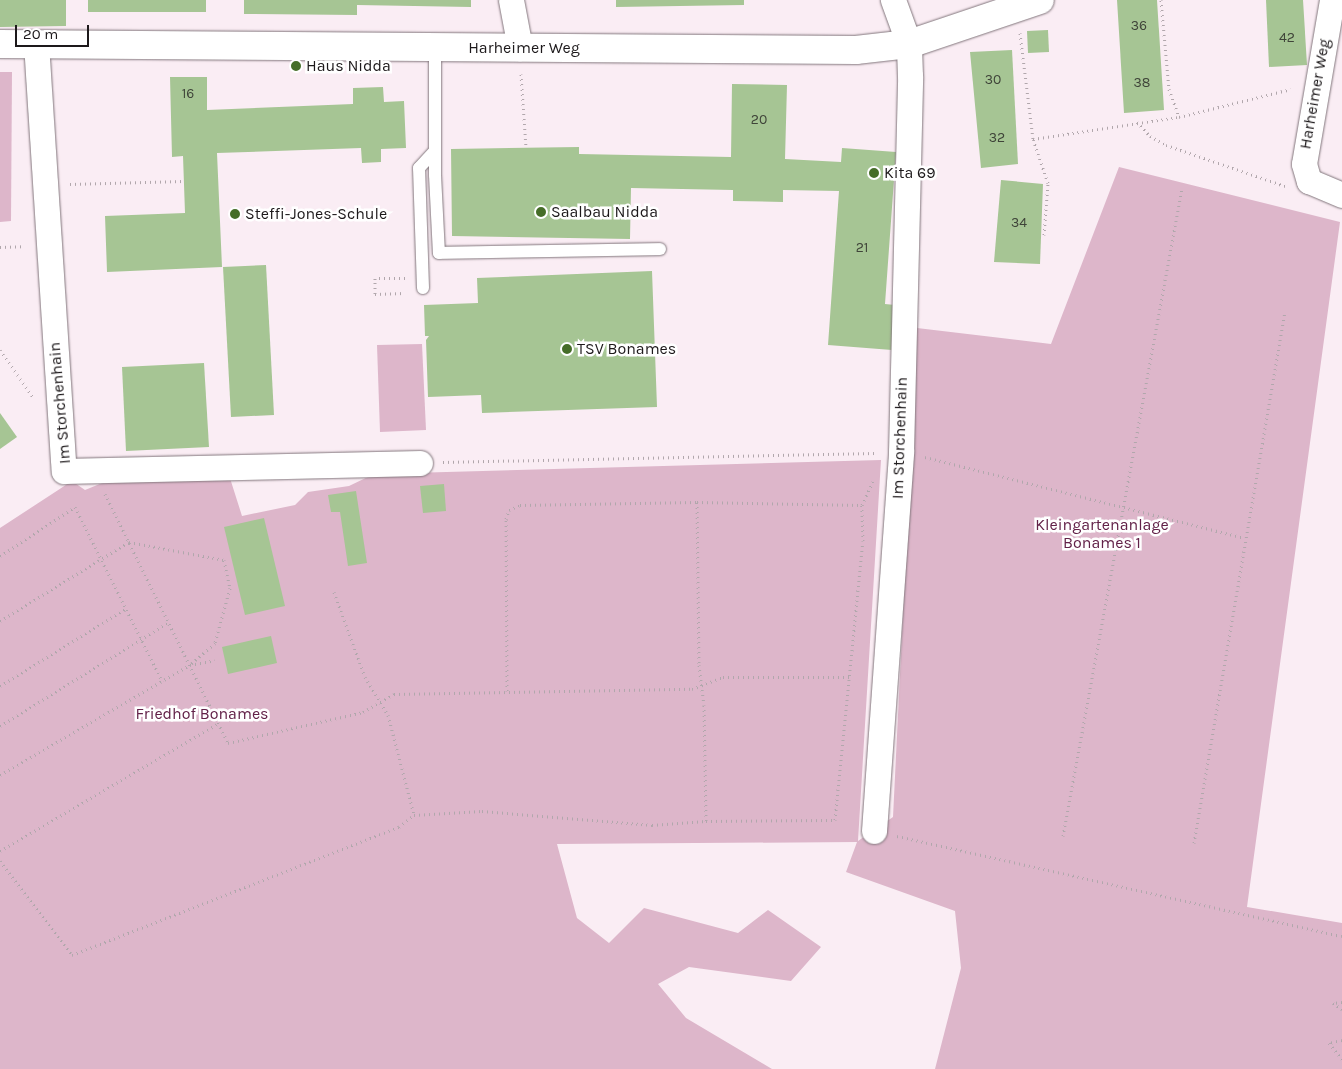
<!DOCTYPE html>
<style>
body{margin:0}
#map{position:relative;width:1342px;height:1069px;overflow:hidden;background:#faedf4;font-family:Karla,sans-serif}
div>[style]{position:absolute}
.green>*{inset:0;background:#ddb6ca}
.building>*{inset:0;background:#a6c594}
.path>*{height:3px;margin-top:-1.5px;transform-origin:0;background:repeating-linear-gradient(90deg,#b1a7ac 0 1px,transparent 0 5px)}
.roads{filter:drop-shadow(0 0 1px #82767c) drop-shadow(0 0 1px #82767c)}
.lane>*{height:12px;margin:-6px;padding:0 6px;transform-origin:6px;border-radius:6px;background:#fff}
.street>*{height:25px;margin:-12.5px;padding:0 12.5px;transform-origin:12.5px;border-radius:12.5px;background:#fff}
.secondary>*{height:28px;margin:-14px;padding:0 14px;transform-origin:14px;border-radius:14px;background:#fff}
.dots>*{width:14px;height:14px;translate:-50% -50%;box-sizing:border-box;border:2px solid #fff;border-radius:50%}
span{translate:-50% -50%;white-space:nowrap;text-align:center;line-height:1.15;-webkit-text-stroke:5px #fff;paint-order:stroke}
.number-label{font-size:14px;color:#3f4439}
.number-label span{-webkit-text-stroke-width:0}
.street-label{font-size:16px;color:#1d191b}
.poi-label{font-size:16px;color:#1d191b}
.left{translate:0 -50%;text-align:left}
.park-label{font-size:16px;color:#622148}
.scale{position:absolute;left:15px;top:25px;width:74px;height:22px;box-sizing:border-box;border:2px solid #1d191b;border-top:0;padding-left:6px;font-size:15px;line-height:18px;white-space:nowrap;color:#1d191b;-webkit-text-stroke:4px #fff;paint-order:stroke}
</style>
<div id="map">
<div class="green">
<i style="clip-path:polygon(0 72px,12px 72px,11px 221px,0 222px)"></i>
<i style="clip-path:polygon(1119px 167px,1340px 222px,1247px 907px,1342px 923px,1342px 1069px,935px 1069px,961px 968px,955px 911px,846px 872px,857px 842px,557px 844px,577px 918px,609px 943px,644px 908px,738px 933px,768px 910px,821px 947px,791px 981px,689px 967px,658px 984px,686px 1018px,772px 1069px,0 1069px,0 528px,72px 481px,85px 490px,112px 479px,229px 475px,242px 516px,295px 505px,308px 492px,349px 486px,374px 474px,881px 460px,858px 841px,893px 817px,917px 328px,1051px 344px)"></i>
<i style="clip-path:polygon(422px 344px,426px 430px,380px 432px,377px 345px)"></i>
</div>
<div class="building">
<i style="clip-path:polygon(0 0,66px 0,66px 26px,0 27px)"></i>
<i style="clip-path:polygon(88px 0,206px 0,206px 12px,88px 12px)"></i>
<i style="clip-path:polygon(244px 0,471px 0,471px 7px,357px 5px,357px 15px,244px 14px)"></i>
<i style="clip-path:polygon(616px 0,744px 0,744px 5px,616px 7px)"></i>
<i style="clip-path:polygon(1117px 0,1157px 0,1164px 110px,1124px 113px)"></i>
<i style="clip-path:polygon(1266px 0,1303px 0,1307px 65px,1269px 67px)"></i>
<i style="clip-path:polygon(1048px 30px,1049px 52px,1028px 53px,1027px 31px)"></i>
<i style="clip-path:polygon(1012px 50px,1018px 164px,981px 168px,970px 52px)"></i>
<i style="clip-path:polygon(170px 77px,207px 77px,207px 110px,353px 104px,353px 88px,383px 87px,384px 102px,404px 101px,406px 148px,381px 149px,381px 162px,362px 163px,361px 148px,217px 153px,222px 267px,107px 272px,105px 216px,185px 213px,183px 156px,172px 157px)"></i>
<i style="clip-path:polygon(732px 84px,787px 85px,785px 159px,841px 162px,842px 148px,896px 152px,885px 304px,895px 305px,892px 350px,828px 345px,839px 191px,783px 190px,783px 202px,733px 201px,733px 190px,631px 188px,630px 239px,452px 236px,451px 149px,579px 147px,579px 154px,731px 157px)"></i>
<i style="clip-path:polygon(1001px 180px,1043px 184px,1040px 264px,994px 262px)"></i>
<i style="clip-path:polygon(266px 265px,274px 415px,231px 417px,223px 267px)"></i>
<i style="clip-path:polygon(652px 271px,657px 407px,482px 413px,481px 395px,428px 397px,426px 340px,429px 336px,425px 336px,424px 305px,478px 303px,477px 278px)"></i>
<i style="clip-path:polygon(204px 363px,209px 447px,126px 451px,122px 367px)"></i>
<i style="clip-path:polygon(0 413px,17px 437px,0 449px)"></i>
<i style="clip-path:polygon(444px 484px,446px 511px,423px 513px,420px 486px)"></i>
<i style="clip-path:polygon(356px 491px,367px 563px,348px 566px,340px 512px,331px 512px,328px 495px)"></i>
<i style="clip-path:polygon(264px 518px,285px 606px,245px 615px,224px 527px)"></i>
<i style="clip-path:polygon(271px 636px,277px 663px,228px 674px,222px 647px)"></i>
</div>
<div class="path">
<i style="left:1161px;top:0;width:89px;rotate:84.9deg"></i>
<i style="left:1169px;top:89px;width:30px;rotate:70deg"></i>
<i style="left:1020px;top:33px;width:107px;rotate:83deg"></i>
<i style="left:521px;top:74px;width:74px;rotate:86.1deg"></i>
<i style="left:1137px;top:122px;width:19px;rotate:47deg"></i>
<i style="left:1150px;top:136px;width:18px;rotate:29deg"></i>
<i style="left:1166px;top:145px;width:126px;rotate:19deg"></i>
<i style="left:70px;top:184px;width:114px;rotate:-1.5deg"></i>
<i style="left:1044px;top:235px;width:52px;rotate:-85.6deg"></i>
<i style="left:1048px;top:183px;width:46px;rotate:-108.8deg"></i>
<i style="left:1033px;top:139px;width:148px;rotate:-8.6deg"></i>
<i style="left:1179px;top:117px;width:115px;rotate:-14deg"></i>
<i style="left:0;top:247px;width:24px;rotate:-2deg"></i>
<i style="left:405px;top:278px;width:30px;rotate:180deg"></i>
<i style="left:375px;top:278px;width:16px;rotate:90deg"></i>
<i style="left:375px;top:294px;width:30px;rotate:-2deg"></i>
<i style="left:0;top:350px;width:57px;rotate:54.9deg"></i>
<i style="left:925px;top:457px;width:330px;rotate:14.2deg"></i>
<i style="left:443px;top:462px;width:433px;rotate:-1.2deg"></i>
<i style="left:105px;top:494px;width:278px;rotate:63.7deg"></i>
<i style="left:228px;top:743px;width:139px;rotate:-12.9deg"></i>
<i style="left:363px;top:712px;width:36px;rotate:-30deg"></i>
<i style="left:394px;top:694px;width:298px;rotate:-1deg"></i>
<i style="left:692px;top:689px;width:33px;rotate:-21deg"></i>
<i style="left:723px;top:677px;width:126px"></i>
<i style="left:697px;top:502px;width:163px;rotate:89.3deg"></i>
<i style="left:699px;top:665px;width:40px;rotate:82.9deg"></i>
<i style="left:704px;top:705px;width:116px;rotate:89deg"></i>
<i style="left:0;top:556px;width:90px;rotate:-33.2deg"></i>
<i style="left:75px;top:507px;width:195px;rotate:63.4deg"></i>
<i style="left:334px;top:592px;width:90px;rotate:70deg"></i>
<i style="left:365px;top:677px;width:44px;rotate:58.8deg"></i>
<i style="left:388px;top:715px;width:103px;rotate:75.4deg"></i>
<i style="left:0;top:621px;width:151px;rotate:-31.5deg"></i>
<i style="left:129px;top:542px;width:97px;rotate:10.7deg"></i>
<i style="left:224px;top:560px;width:29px;rotate:78deg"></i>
<i style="left:230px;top:588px;width:57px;rotate:105.3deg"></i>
<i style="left:215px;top:643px;width:33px;rotate:139deg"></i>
<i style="left:0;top:686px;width:147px;rotate:-31.6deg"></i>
<i style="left:507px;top:691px;width:172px;rotate:-90.3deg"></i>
<i style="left:506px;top:519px;width:9px;rotate:-72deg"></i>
<i style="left:509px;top:510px;width:12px;rotate:-24deg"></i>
<i style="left:520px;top:505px;width:177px;rotate:-1deg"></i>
<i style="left:697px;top:502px;width:165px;rotate:1deg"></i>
<i style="left:0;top:726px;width:198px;rotate:-31.6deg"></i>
<i style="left:0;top:775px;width:220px;rotate:-30.1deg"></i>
<i style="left:190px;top:665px;width:25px;rotate:-11deg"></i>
<i style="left:897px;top:836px;width:456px;rotate:12.7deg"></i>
<i style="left:1063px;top:836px;width:659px;rotate:-79.59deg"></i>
<i style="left:1194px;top:843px;width:540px;rotate:-80.29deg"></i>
<i style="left:0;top:851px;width:254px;rotate:-30.3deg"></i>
<i style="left:0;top:861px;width:118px;rotate:52.5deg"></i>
<i style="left:72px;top:955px;width:351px;rotate:-21.4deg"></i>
<i style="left:399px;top:827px;width:19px;rotate:-39deg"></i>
<i style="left:414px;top:815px;width:68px;rotate:-3.4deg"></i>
<i style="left:482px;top:811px;width:171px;rotate:4.7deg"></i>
<i style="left:652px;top:825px;width:54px;rotate:-4.2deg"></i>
<i style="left:706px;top:821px;width:129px;rotate:-0.4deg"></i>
<i style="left:835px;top:820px;width:280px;rotate:-84.3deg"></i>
<i style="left:863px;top:541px;width:36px;rotate:-92deg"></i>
<i style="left:862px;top:505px;width:26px;rotate:-65deg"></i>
<i style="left:1342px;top:1002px;width:9px;rotate:174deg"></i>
<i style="left:1333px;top:1003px;width:11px;rotate:34deg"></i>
<i style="left:1342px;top:1040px;width:13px;rotate:167deg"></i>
<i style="left:1329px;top:1043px;width:21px;rotate:51deg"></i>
</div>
<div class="roads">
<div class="lane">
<i style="left:435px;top:48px;width:127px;rotate:90deg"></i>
<i style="left:435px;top:175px;width:78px;rotate:87.1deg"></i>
<i style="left:439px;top:253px;width:221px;rotate:-1deg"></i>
<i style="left:423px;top:288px;width:120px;rotate:-91.9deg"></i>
<i style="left:419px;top:168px;width:23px;rotate:-47deg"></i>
</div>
<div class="street">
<i style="left:511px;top:0;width:49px;rotate:79.4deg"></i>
<i style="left:1332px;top:0;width:166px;rotate:99.7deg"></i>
<i style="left:1304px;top:164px;width:18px;rotate:74deg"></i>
<i style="left:1309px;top:181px;width:36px;rotate:23deg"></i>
<i style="left:36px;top:43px;width:429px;rotate:86.3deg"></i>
<i style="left:64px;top:471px;width:356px;rotate:-1.3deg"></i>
<i style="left:874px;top:831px;width:380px;rotate:-85.9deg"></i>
<i style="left:901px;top:452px;width:376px;rotate:-88.6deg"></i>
<i style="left:910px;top:76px;width:32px;rotate:-92deg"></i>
<i style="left:909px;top:44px;width:47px;rotate:-110deg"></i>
</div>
<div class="secondary">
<i style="left:0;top:44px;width:856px;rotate:0.4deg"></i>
<i style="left:856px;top:50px;width:53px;rotate:-6.5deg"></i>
<i style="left:909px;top:44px;width:138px;rotate:-18.6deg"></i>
</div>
</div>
<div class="dots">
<i style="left:296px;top:66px;background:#456d28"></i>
<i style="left:874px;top:173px;background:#456d28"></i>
<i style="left:541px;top:212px;background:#456d28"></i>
<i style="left:235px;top:214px;background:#456d28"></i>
<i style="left:567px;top:349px;background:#456d28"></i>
</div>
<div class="number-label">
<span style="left:1139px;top:26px">36</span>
<span style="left:1287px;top:38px">42</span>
<span style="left:993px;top:80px">30</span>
<span style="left:1142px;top:83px">38</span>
<span style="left:188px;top:94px">16</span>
<span style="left:759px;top:120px">20</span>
<span style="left:997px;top:138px">32</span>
<span style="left:1019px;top:223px">34</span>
<span style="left:862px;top:248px">21</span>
</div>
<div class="street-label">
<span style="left:524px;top:48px">Harheimer Weg</span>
<span style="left:1315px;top:94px;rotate:-80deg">Harheimer Weg</span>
<span style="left:60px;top:403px;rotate:-95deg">Im Storchenhain</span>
<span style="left:900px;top:438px;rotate:-88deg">Im Storchenhain</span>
</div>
<div class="poi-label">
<span class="left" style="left:306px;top:66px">Haus Nidda</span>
<span class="left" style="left:884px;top:173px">Kita 69</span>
<span class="left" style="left:551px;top:212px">Saalbau Nidda</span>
<span class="left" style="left:245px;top:214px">Steffi-Jones-Schule</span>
<span class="left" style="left:577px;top:349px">TSV Bonames</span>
</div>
<div class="park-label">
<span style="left:1102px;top:534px">Kleingartenanlage<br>Bonames 1</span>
<span style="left:202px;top:714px">Friedhof Bonames</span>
</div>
<div class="scale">20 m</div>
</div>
